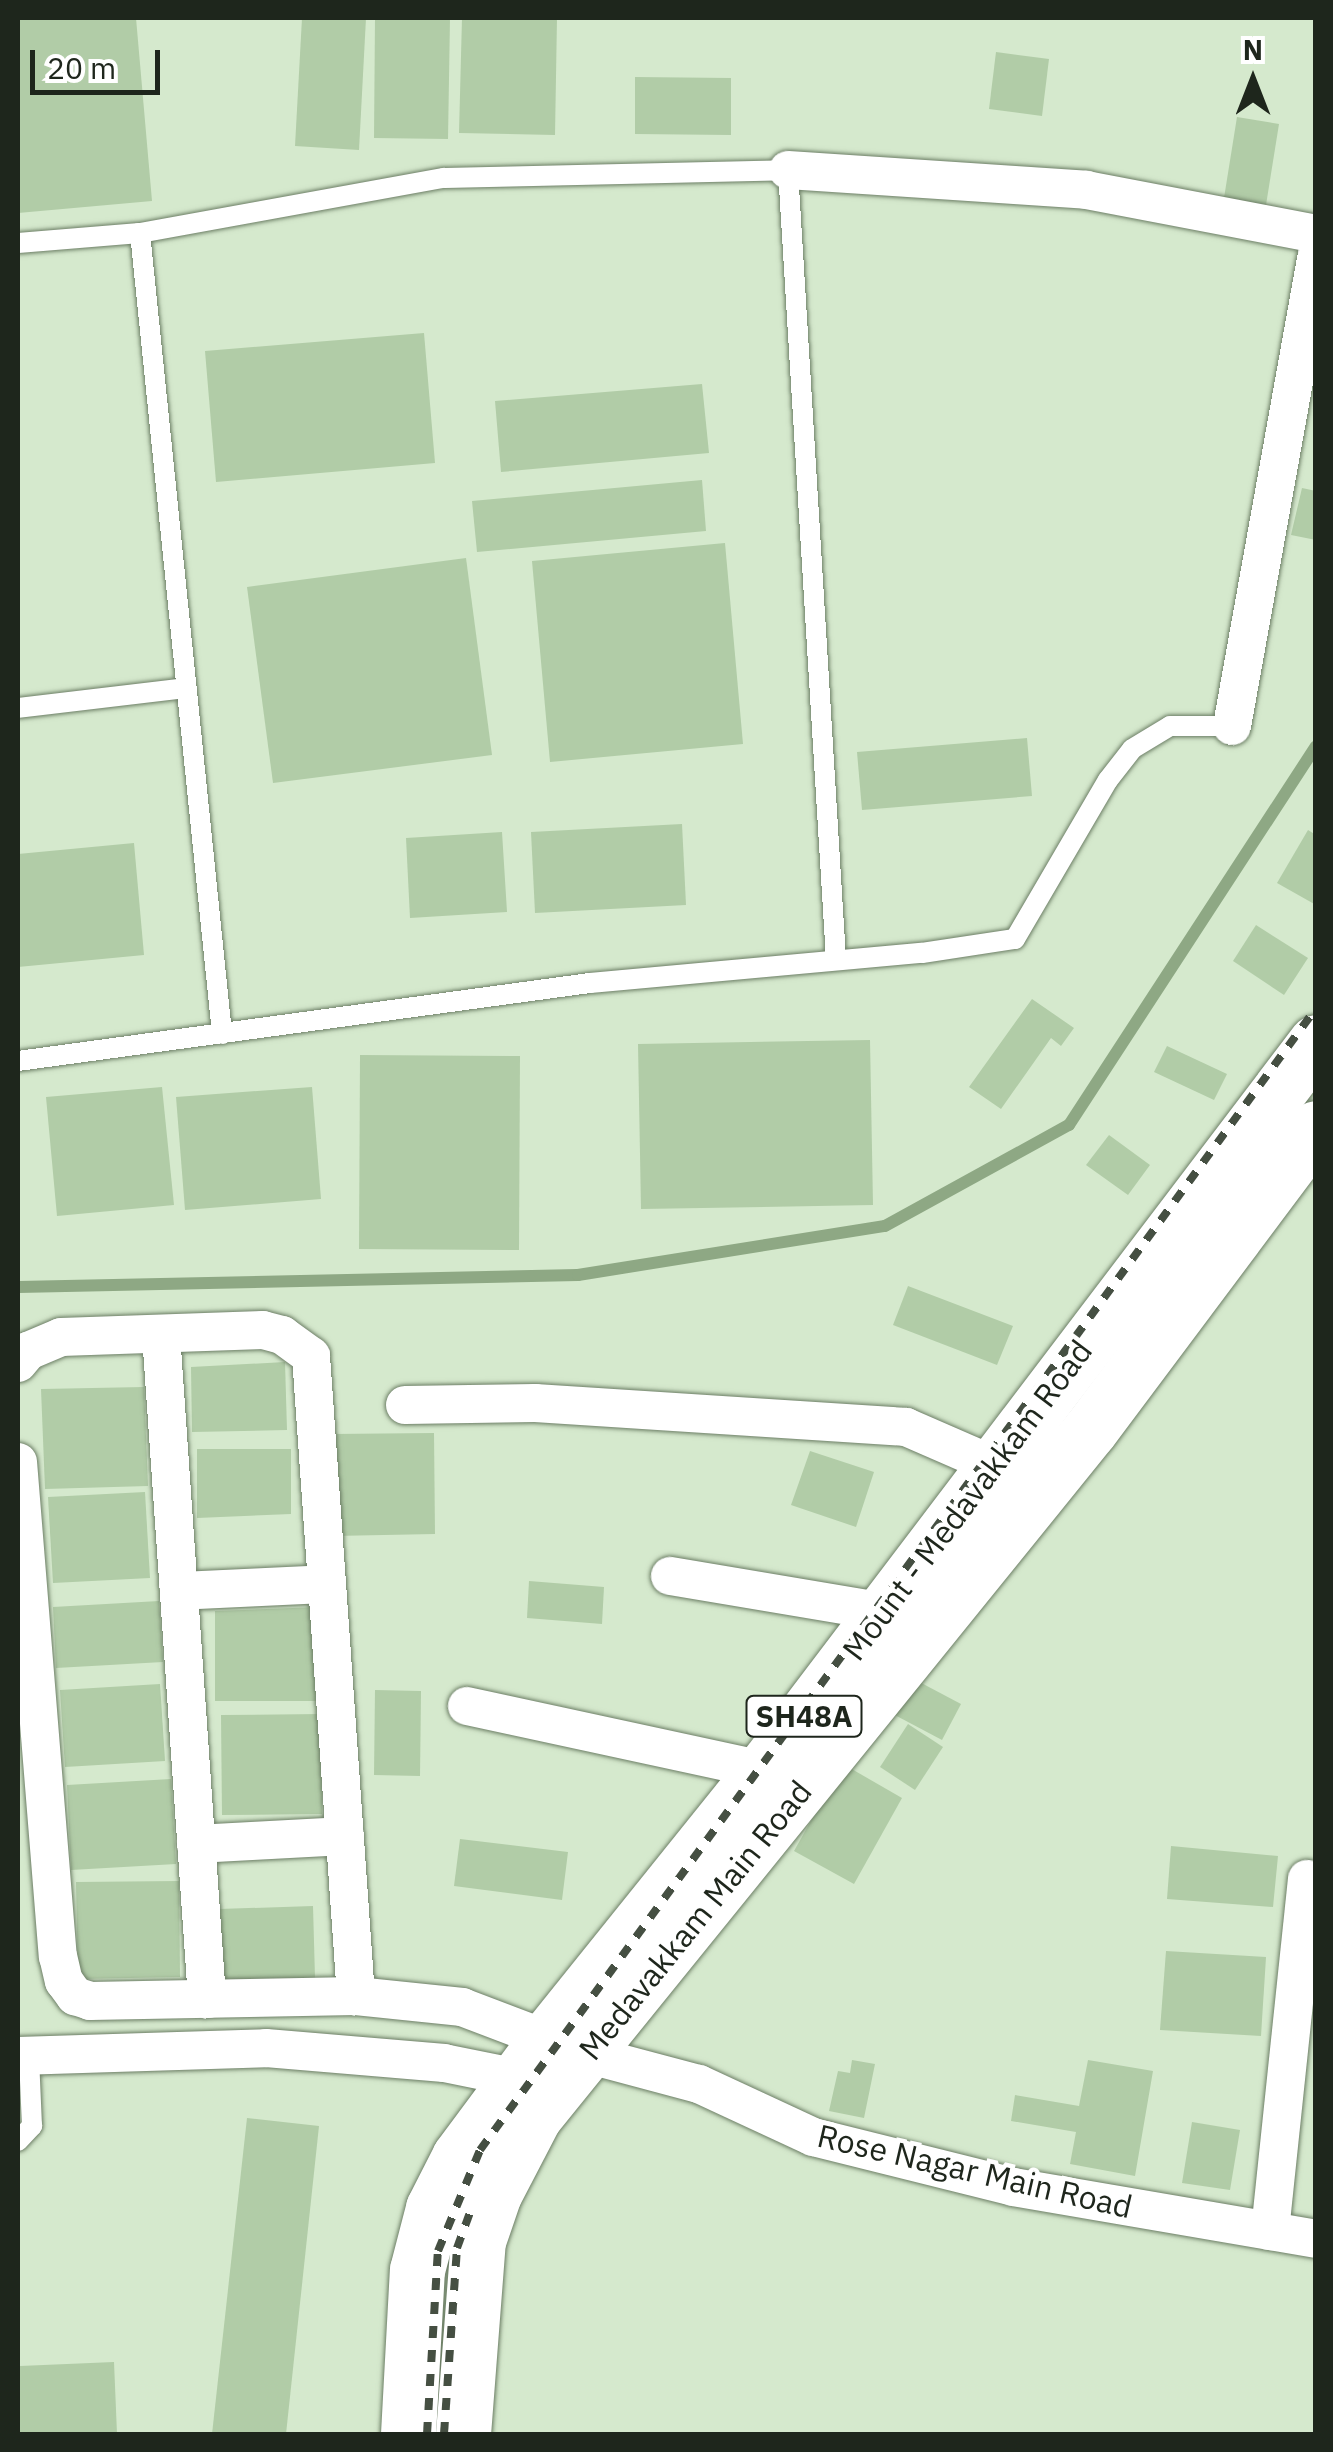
<!DOCTYPE html>
<style>
body{margin:0}
#map{position:relative;width:1333px;height:2452px;overflow:hidden;background:#d5e9cd;font-family:"IBM Plex Sans",sans-serif}
div>[style]{position:absolute}
.stream>*{height:12px;margin:-6px;padding:0 6px;transform-origin:6px;border-radius:6px;background:#8ea884}
.building>*{inset:0;background:#b1cca7}
.roads{filter:drop-shadow(0 0 2px #6c7e65) drop-shadow(0 0 2px #6c7e65)}
.lane>*{height:20px;margin:-10px;padding:0 10px;transform-origin:10px;border-radius:10px;background:#fff}
.street>*{height:38px;margin:-19px;padding:0 19px;transform-origin:19px;border-radius:19px;background:#fff}
.primary>*{height:55px;margin:-27.5px;padding:0 27.5px;transform-origin:27.5px;border-radius:27.5px;background:#fff}
.rail>*{height:8px;margin-top:-4px;transform-origin:0;background:repeating-linear-gradient(90deg,#454f42 0 12px,transparent 0 24px)}
span{translate:-50% -50%;white-space:nowrap;text-align:center;line-height:1.15;-webkit-text-stroke:9px #fff;paint-order:stroke}
.shield-label span{padding:2px 8px;background:#fff;border:2px solid;border-radius:8px;-webkit-text-stroke-width:0}
.shield-label{font-size:30px;color:#1e261c;font-weight:700}
.street-label{font-size:32px;color:#1e261c}
.frame{position:absolute;inset:0;border:20px solid #1e261c;pointer-events:none}
.north{position:absolute;left:1203px;top:30px;width:100px;height:100px;-webkit-text-stroke:8px #fff;paint-order:stroke;rotate:0deg;font-size:28px;font-weight:700;line-height:40px;text-align:center;color:#1e261c}
.north::after{content:'';display:block;margin:auto;width:35px;height:45px;background:#1e261c;clip-path:polygon(50% 0,100% 100%,50% 72%,0 100%)}
.scale{position:absolute;left:30px;top:50px;width:130px;height:45px;box-sizing:border-box;border:5px solid #1e261c;border-top:0;padding-left:12px;font-size:30px;line-height:35px;white-space:nowrap;color:#1e261c;-webkit-text-stroke:8px #fff;paint-order:stroke}
</style>
<div id="map">
<div class="stream">
<i style="left:18px;top:1287px;width:560px;rotate:-1.23deg"></i>
<i style="left:578px;top:1275px;width:311px;rotate:-9.1deg"></i>
<i style="left:885px;top:1226px;width:210px;rotate:-28.8deg"></i>
<i style="left:1069px;top:1125px;width:452px;rotate:-56.9deg"></i>
</div>
<div class="building">
<i style="clip-path:polygon(18px 18px,136px 18px,152px 201px,18px 213px)"></i>
<i style="clip-path:polygon(302px 18px,366px 18px,359px 150px,295px 146px)"></i>
<i style="clip-path:polygon(375px 18px,450px 18px,448px 139px,374px 138px)"></i>
<i style="clip-path:polygon(462px 18px,557px 18px,555px 135px,459px 133px)"></i>
<i style="clip-path:polygon(996px 52px,1049px 59px,1042px 116px,989px 109px)"></i>
<i style="clip-path:polygon(635px 77px,731px 78px,731px 135px,635px 134px)"></i>
<i style="clip-path:polygon(1237px 117px,1279px 124px,1266px 205px,1224px 198px)"></i>
<i style="clip-path:polygon(424px 333px,435px 463px,216px 482px,205px 351px)"></i>
<i style="clip-path:polygon(702px 384px,709px 453px,501px 472px,495px 401px)"></i>
<i style="clip-path:polygon(702px 480px,706px 531px,477px 552px,472px 501px)"></i>
<i style="clip-path:polygon(1302px 488px,1316px 491px,1316px 540px,1291px 535px)"></i>
<i style="clip-path:polygon(725px 543px,743px 744px,550px 762px,532px 561px)"></i>
<i style="clip-path:polygon(466px 558px,492px 755px,273px 783px,247px 587px)"></i>
<i style="clip-path:polygon(1027px 738px,1032px 796px,862px 810px,857px 752px)"></i>
<i style="clip-path:polygon(682px 824px,686px 905px,535px 913px,531px 832px)"></i>
<i style="clip-path:polygon(1308px 830px,1316px 835px,1316px 905px,1277px 883px)"></i>
<i style="clip-path:polygon(502px 832px,507px 912px,410px 918px,406px 838px)"></i>
<i style="clip-path:polygon(134px 843px,144px 955px,18px 967px,18px 854px)"></i>
<i style="clip-path:polygon(1256px 925px,1308px 958px,1284px 995px,1233px 961px)"></i>
<i style="clip-path:polygon(1032px 999px,1074px 1028px,1061px 1046px,1051px 1038px,1001px 1109px,969px 1087px)"></i>
<i style="clip-path:polygon(870px 1040px,873px 1205px,641px 1209px,638px 1044px)"></i>
<i style="clip-path:polygon(1167px 1046px,1227px 1074px,1214px 1100px,1154px 1072px)"></i>
<i style="clip-path:polygon(360px 1055px,520px 1056px,519px 1250px,359px 1249px)"></i>
<i style="clip-path:polygon(162px 1087px,174px 1205px,57px 1216px,46px 1097px)"></i>
<i style="clip-path:polygon(312px 1087px,321px 1199px,185px 1210px,176px 1097px)"></i>
<i style="clip-path:polygon(1109px 1135px,1150px 1165px,1128px 1195px,1086px 1165px)"></i>
<i style="clip-path:polygon(908px 1286px,1013px 1326px,997px 1365px,893px 1325px)"></i>
<i style="clip-path:polygon(285px 1362px,287px 1430px,192px 1432px,191px 1367px)"></i>
<i style="clip-path:polygon(144px 1387px,148px 1486px,45px 1489px,41px 1389px)"></i>
<i style="clip-path:polygon(434px 1433px,435px 1534px,333px 1536px,332px 1434px)"></i>
<i style="clip-path:polygon(197px 1449px,291px 1449px,291px 1514px,197px 1518px)"></i>
<i style="clip-path:polygon(810px 1451px,874px 1472px,856px 1527px,791px 1505px)"></i>
<i style="clip-path:polygon(145px 1492px,150px 1578px,53px 1583px,48px 1497px)"></i>
<i style="clip-path:polygon(529px 1581px,604px 1587px,602px 1624px,527px 1618px)"></i>
<i style="clip-path:polygon(159px 1601px,163px 1662px,56px 1668px,53px 1607px)"></i>
<i style="clip-path:polygon(318px 1607px,317px 1701px,215px 1701px,215px 1611px)"></i>
<i style="clip-path:polygon(910px 1677px,961px 1704px,942px 1740px,891px 1713px)"></i>
<i style="clip-path:polygon(160px 1684px,165px 1761px,65px 1767px,60px 1690px)"></i>
<i style="clip-path:polygon(375px 1690px,421px 1691px,420px 1776px,374px 1775px)"></i>
<i style="clip-path:polygon(321px 1714px,322px 1814px,222px 1815px,221px 1715px)"></i>
<i style="clip-path:polygon(908px 1724px,943px 1747px,915px 1790px,880px 1767px)"></i>
<i style="clip-path:polygon(843px 1764px,902px 1798px,854px 1884px,794px 1851px)"></i>
<i style="clip-path:polygon(171px 1779px,176px 1864px,71px 1870px,67px 1785px)"></i>
<i style="clip-path:polygon(460px 1839px,568px 1852px,562px 1900px,454px 1886px)"></i>
<i style="clip-path:polygon(1171px 1846px,1278px 1856px,1273px 1907px,1167px 1899px)"></i>
<i style="clip-path:polygon(179px 1881px,180px 1977px,78px 1979px,76px 1882px)"></i>
<i style="clip-path:polygon(313px 1906px,315px 1978px,221px 1980px,219px 1909px)"></i>
<i style="clip-path:polygon(1166px 1951px,1266px 1957px,1261px 2036px,1160px 2030px)"></i>
<i style="clip-path:polygon(852px 2060px,875px 2064px,864px 2118px,829px 2111px,838px 2071px,850px 2073px)"></i>
<i style="clip-path:polygon(1088px 2060px,1153px 2071px,1135px 2176px,1070px 2164px,1076px 2132px,1011px 2121px,1015px 2095px,1079px 2106px)"></i>
<i style="clip-path:polygon(247px 2118px,319px 2126px,286px 2434px,212px 2434px)"></i>
<i style="clip-path:polygon(1192px 2122px,1240px 2130px,1230px 2190px,1182px 2183px)"></i>
<i style="clip-path:polygon(114px 2362px,117px 2434px,18px 2434px,20px 2366px)"></i>
</div>
<div class="roads">
<div class="lane">
<i style="left:140px;top:233px;width:805px;rotate:84.15deg"></i>
<i style="left:18px;top:243px;width:122px;rotate:-4.7deg"></i>
<i style="left:140px;top:233px;width:309px;rotate:-10.3deg"></i>
<i style="left:444px;top:178px;width:344px;rotate:-1.3deg"></i>
<i style="left:788px;top:170px;width:791px;rotate:86.52deg"></i>
<i style="left:18px;top:708px;width:169px;rotate:-6.8deg"></i>
<i style="left:18px;top:1061px;width:577px;rotate:-7.77deg"></i>
<i style="left:590px;top:983px;width:333px;rotate:-5.2deg"></i>
<i style="left:922px;top:953px;width:94px;rotate:-8.6deg"></i>
<i style="left:1015px;top:939px;width:184px;rotate:-59.7deg"></i>
<i style="left:1108px;top:780px;width:39px;rotate:-52deg"></i>
<i style="left:1132px;top:749px;width:44px;rotate:-31.2deg"></i>
<i style="left:1170px;top:726px;width:62px"></i>
<i style="left:18px;top:2141px;width:21px;rotate:-47deg"></i>
<i style="left:32px;top:2126px;width:70px;rotate:-92.5deg"></i>
</div>
<div class="street">
<i style="left:788px;top:170px;width:299px;rotate:3.8deg"></i>
<i style="left:1086px;top:190px;width:234px;rotate:10.8deg"></i>
<i style="left:1232px;top:726px;width:476px;rotate:-79.8deg"></i>
<i style="left:161px;top:1334px;width:667px;rotate:86.04deg"></i>
<i style="left:18px;top:1363px;width:16px;rotate:-50deg"></i>
<i style="left:28px;top:1351px;width:36px;rotate:-23deg"></i>
<i style="left:61px;top:1337px;width:202px;rotate:-2deg"></i>
<i style="left:263px;top:1330px;width:20px;rotate:15deg"></i>
<i style="left:282px;top:1335px;width:36px;rotate:36deg"></i>
<i style="left:311px;top:1356px;width:642px;rotate:85.98deg"></i>
<i style="left:405px;top:1405px;width:130px;rotate:-0.9deg"></i>
<i style="left:535px;top:1403px;width:372px;rotate:3.7deg"></i>
<i style="left:906px;top:1427px;width:93px;rotate:23.5deg"></i>
<i style="left:18px;top:1462px;width:496px;rotate:85.4deg"></i>
<i style="left:58px;top:1956px;width:26px;rotate:77deg"></i>
<i style="left:64px;top:1981px;width:19px;rotate:54deg"></i>
<i style="left:75px;top:1996px;width:16px;rotate:18deg"></i>
<i style="left:90px;top:2001px;width:266px;rotate:-1.1deg"></i>
<i style="left:356px;top:1996px;width:107px;rotate:5.9deg"></i>
<i style="left:462px;top:2007px;width:133px;rotate:20.8deg"></i>
<i style="left:586px;top:2054px;width:117px;rotate:14.9deg"></i>
<i style="left:699px;top:2084px;width:126px;rotate:24.9deg"></i>
<i style="left:813px;top:2137px;width:206px;rotate:14deg"></i>
<i style="left:1013px;top:2187px;width:307px;rotate:9.7deg"></i>
<i style="left:670px;top:1576px;width:217px;rotate:9.5deg"></i>
<i style="left:179px;top:1591px;width:148px;rotate:-2.7deg"></i>
<i style="left:467px;top:1706px;width:303px;rotate:12.2deg"></i>
<i style="left:196px;top:1844px;width:149px;rotate:-3.1deg"></i>
<i style="left:18px;top:2056px;width:248px;rotate:-1.8deg"></i>
<i style="left:266px;top:2048px;width:179px;rotate:4.8deg"></i>
<i style="left:444px;top:2063px;width:76px;rotate:11.5deg"></i>
<i style="left:1270px;top:2231px;width:354px;rotate:-84deg"></i>
</div>
<div class="primary">
<i style="left:408px;top:2434px;width:164px;rotate:-86.9deg"></i>
<i style="left:417px;top:2270px;width:64px;rotate:-75.5deg"></i>
<i style="left:433px;top:2208px;width:57px;rotate:-63deg"></i>
<i style="left:459px;top:2157px;width:149px;rotate:-53.4deg"></i>
<i style="left:548px;top:2037px;width:343px;rotate:-51.2deg"></i>
<i style="left:763px;top:1770px;width:914px;rotate:-52.78deg"></i>
<i style="left:463px;top:2434px;width:194px;rotate:-85.6deg"></i>
<i style="left:478px;top:2241px;width:50px;rotate:-71.2deg"></i>
<i style="left:494px;top:2194px;width:87px;rotate:-62.5deg"></i>
<i style="left:534px;top:2117px;width:884px;rotate:-51.02deg"></i>
<i style="left:1090px;top:1430px;width:377px;rotate:-53.2deg"></i>
</div>
</div>
<div class="rail">
<i style="left:427px;top:2434px;width:183px;rotate:-86.6deg"></i>
<i style="left:438px;top:2251px;width:109px;rotate:-67.4deg"></i>
<i style="left:480px;top:2150px;width:1415px;rotate:-53.79deg"></i>
<i style="left:444px;top:2434px;width:186px;rotate:-86deg"></i>
<i style="left:457px;top:2248px;width:44px;rotate:-69.9deg"></i>
</div>
<div class="shield-label">
<span style="left:804px;top:1716px">SH48A</span>
</div>
<div class="street-label">
<span style="left:967px;top:1500px;rotate:-53deg">Mount - Medavakkam Road</span>
<span style="left:695px;top:1920px;rotate:-51deg">Medavakkam Main Road</span>
<span style="left:975px;top:2171px;rotate:13deg">Rose Nagar Main Road</span>
</div>
<div class="frame"></div>
<div class="north">N</div>
<div class="scale">20 m</div>
</div>
